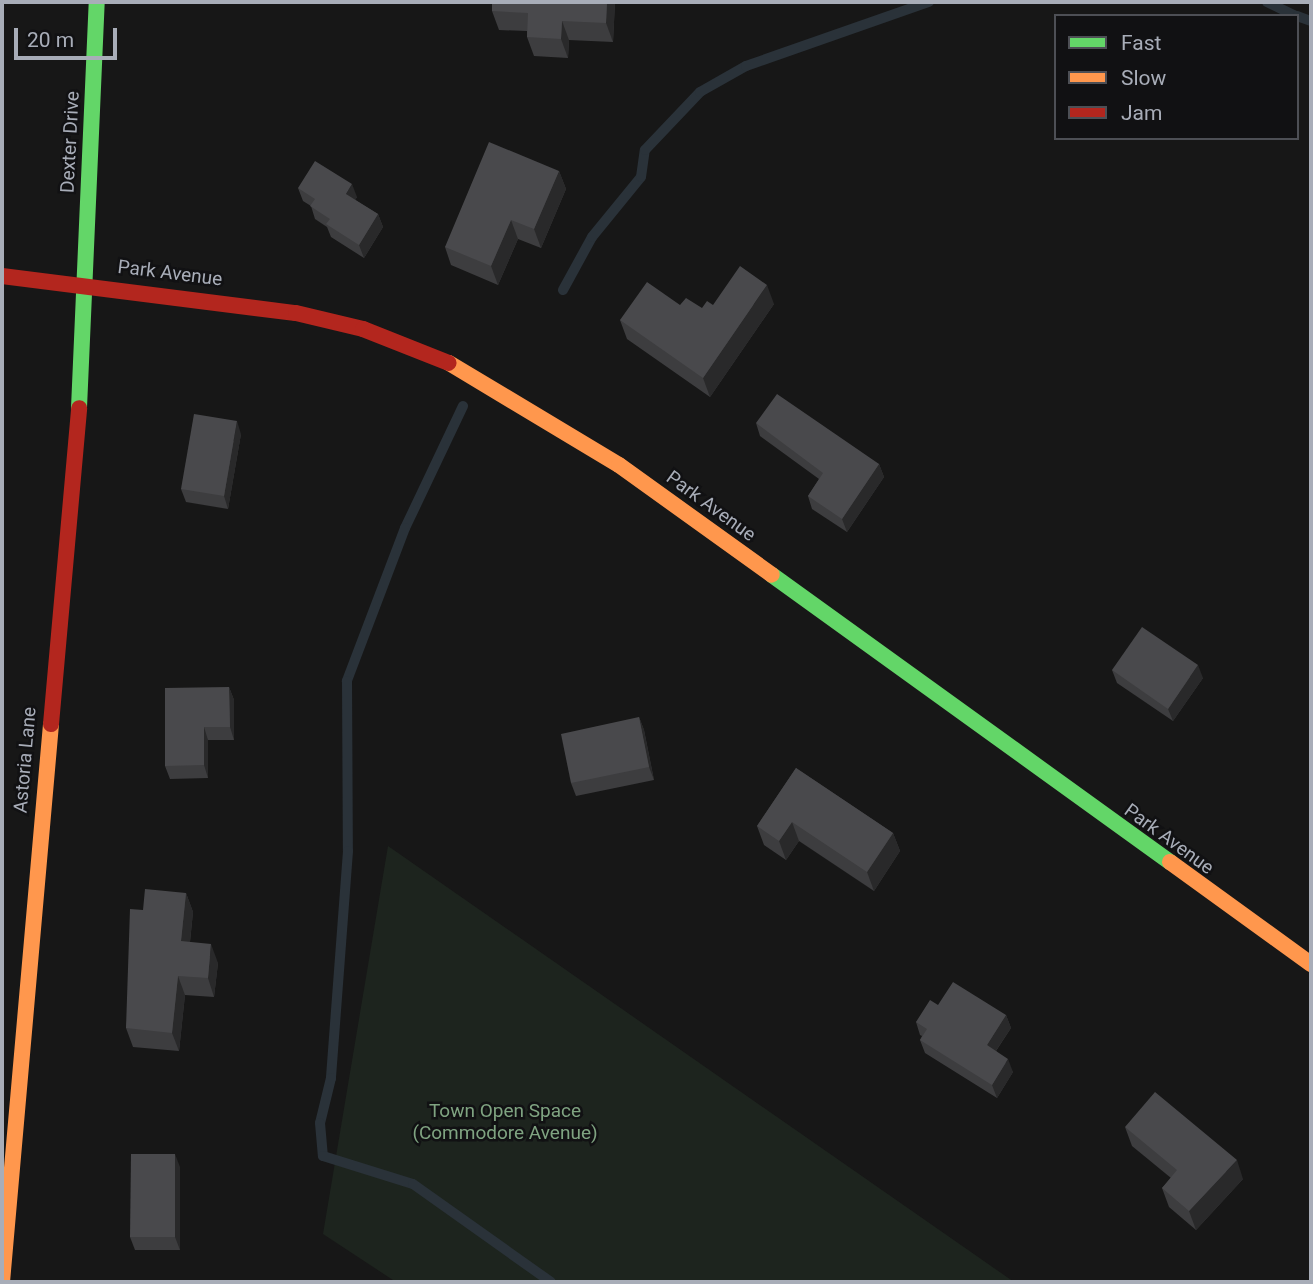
<!DOCTYPE html>
<style>
body{margin:0}
#map{position:relative;width:1313px;height:1284px;overflow:hidden;background:#171717;font-family:Roboto,sans-serif}
div>[style]{position:absolute}
.green>*{inset:0;background:#1d241e}
.stream>*{height:10px;margin:-5px;padding:0 5px;transform-origin:5px;border-radius:5px;background:#2a3239}
.fast>*{height:16px;margin:-8px;padding:0 8px;transform-origin:8px;border-radius:8px;background:#63d668}
.slow>*{height:16px;margin:-8px;padding:0 8px;transform-origin:8px;border-radius:8px;background:#ff974d}
.jam>*{height:16px;margin:-8px;padding:0 8px;transform-origin:8px;border-radius:8px;background:#b3261e}
.wall>*{inset:0;background:#3d3d3f}
.shaded-wall>*{inset:0;background:#29292a}
.building>*{inset:0;background:#49494c}
span{translate:-50% -50%;white-space:nowrap;text-align:center;line-height:1.15;-webkit-text-stroke:5px #111113;paint-order:stroke}
.street-label{font-size:19px;color:#a8adb8}
.park-label{font-size:19px;color:#7fa381}
.frame{position:absolute;inset:0;border:4px solid #a8adb8;pointer-events:none}
.legend{position:absolute;left:1054px;top:14px;width:245px;height:126px;box-sizing:border-box;background:#111113;border:2px solid #4d4f55;margin:0;padding:9px 12px;list-style:none;font-size:21px;color:#a8adb8}
.legend li{display:flex;align-items:center;gap:14px;height:35px}
.legend b{width:35px;border:2px solid #4d4f55}
.scale{position:absolute;left:14px;top:28px;width:103px;height:32px;box-sizing:border-box;border:4px solid #a8adb8;border-top:0;padding-left:9px;font-size:21px;line-height:24px;white-space:nowrap;color:#a8adb8;-webkit-text-stroke:5px #111113;paint-order:stroke}
</style>
<div id="map">
<div class="green">
<i style="clip-path:polygon(388px 846px,1014px 1282px,396px 1282px,323px 1234px)"></i>
</div>
<div class="stream">
<i style="left:1267px;top:2px;width:32px;rotate:26deg"></i>
<i style="left:1297px;top:16px;width:15px;rotate:20deg"></i>
<i style="left:563px;top:290px;width:60px;rotate:-61.3deg"></i>
<i style="left:592px;top:237px;width:77px;rotate:-50.8deg"></i>
<i style="left:641px;top:177px;width:27px;rotate:-82deg"></i>
<i style="left:645px;top:150px;width:80px;rotate:-46.5deg"></i>
<i style="left:700px;top:92px;width:53px;rotate:-29.5deg"></i>
<i style="left:746px;top:66px;width:194px;rotate:-19.3deg"></i>
<i style="left:463px;top:406px;width:135px;rotate:115.4deg"></i>
<i style="left:405px;top:528px;width:164px;rotate:110.8deg"></i>
<i style="left:347px;top:681px;width:170px;rotate:89.7deg"></i>
<i style="left:348px;top:851px;width:228px;rotate:94.3deg"></i>
<i style="left:331px;top:1078px;width:46px;rotate:103.7deg"></i>
<i style="left:320px;top:1123px;width:33px;rotate:85deg"></i>
<i style="left:323px;top:1156px;width:94px;rotate:17.3deg"></i>
<i style="left:413px;top:1184px;width:169px;rotate:35.4deg"></i>
</div>
<div class="fast">
<i style="left:79px;top:408px;width:406px;rotate:-87.5deg"></i>
<i style="left:772px;top:575px;width:491px;rotate:35.8deg"></i>
</div>
<div class="slow">
<i style="left:449px;top:363px;width:198px;rotate:31deg"></i>
<i style="left:619px;top:465px;width:188px;rotate:35.7deg"></i>
<i style="left:1170px;top:862px;width:174px;rotate:35.9deg"></i>
<i style="left:2px;top:1282px;width:560px;rotate:-84.98deg"></i>
</div>
<div class="jam">
<i style="left:2px;top:276px;width:296px;rotate:7.2deg"></i>
<i style="left:296px;top:313px;width:69px;rotate:13.4deg"></i>
<i style="left:363px;top:329px;width:92px;rotate:21.6deg"></i>
<i style="left:51px;top:724px;width:317px;rotate:-84.9deg"></i>
</div>
<div class="wall">
<i style="clip-path:polygon(492px 2px,615px 2px,613px 42px,569px 40px,568px 58px,534px 56px,527px 37px,527px 31px,499px 30px,492px 11px)"></i>
<i style="clip-path:polygon(559px 171px,566px 189px,541px 248px,518px 239px,498px 285px,451px 265px,445px 247px)"></i>
<i style="clip-path:polygon(298px 188px,357px 197px,355px 200px,378px 214px,383px 227px,364px 258px,331px 237px,327px 227px,315px 219px,311px 206px,303px 201px)"></i>
<i style="clip-path:polygon(774px 304px,710px 397px,627px 339px,620px 320px,680px 305px,702px 308px,713px 305px)"></i>
<i style="clip-path:polygon(756px 423px,879px 464px,884px 477px,847px 532px,812px 509px,808px 496px,819px 479px,760px 436px)"></i>
<i style="clip-path:polygon(241px 434px,228px 509px,186px 502px,181px 489px)"></i>
<i style="clip-path:polygon(1112px 670px,1203px 678px,1173px 721px,1117px 683px)"></i>
<i style="clip-path:polygon(229px 687px,234px 700px,234px 740px,208px 740px,208px 778px,170px 779px,165px 766px)"></i>
<i style="clip-path:polygon(639px 717px,644px 730px,654px 780px,576px 796px,571px 783px)"></i>
<i style="clip-path:polygon(796px 768px,893px 833px,900px 851px,874px 891px,799px 841px,786px 860px,764px 845px,757px 826px)"></i>
<i style="clip-path:polygon(186px 893px,193px 912px,190px 942px,218px 963px,214px 997px,185px 995px,179px 1051px,133px 1047px,126px 1028px,143px 910px)"></i>
<i style="clip-path:polygon(938px 1005px,1006px 1015px,1011px 1028px,996px 1051px,1013px 1072px,997px 1098px,925px 1053px,920px 1040px,922px 1036px,920px 1035px,916px 1022px)"></i>
<i style="clip-path:polygon(1125px 1127px,1243px 1179px,1196px 1230px,1169px 1207px,1162px 1188px,1171px 1178px,1132px 1146px)"></i>
<i style="clip-path:polygon(180px 1167px,180px 1250px,135px 1250px,130px 1237px)"></i>
</div>
<div class="shaded-wall">
<i style="clip-path:polygon(607px 2px,615px 2px,613px 42px,606px 23px)"></i>
<i style="clip-path:polygon(562px 21px,569px 40px,568px 58px,561px 39px)"></i>
<i style="clip-path:polygon(559px 171px,566px 189px,541px 248px,534px 229px)"></i>
<i style="clip-path:polygon(352px 184px,357px 197px,351px 207px,346px 194px)"></i>
<i style="clip-path:polygon(378px 214px,383px 227px,364px 258px,359px 245px)"></i>
<i style="clip-path:polygon(511px 220px,518px 239px,498px 285px,491px 266px)"></i>
<i style="clip-path:polygon(767px 285px,774px 304px,710px 397px,703px 378px)"></i>
<i style="clip-path:polygon(237px 421px,241px 434px,228px 509px,224px 496px)"></i>
<i style="clip-path:polygon(879px 464px,884px 477px,847px 532px,842px 519px)"></i>
<i style="clip-path:polygon(1198px 665px,1203px 678px,1173px 721px,1168px 709px)"></i>
<i style="clip-path:polygon(229px 687px,234px 700px,234px 740px,230px 727px)"></i>
<i style="clip-path:polygon(639px 717px,644px 730px,654px 780px,649px 767px)"></i>
<i style="clip-path:polygon(204px 727px,208px 740px,208px 778px,204px 765px)"></i>
<i style="clip-path:polygon(792px 822px,799px 841px,786px 860px,779px 841px)"></i>
<i style="clip-path:polygon(893px 833px,900px 851px,874px 891px,867px 872px)"></i>
<i style="clip-path:polygon(186px 893px,193px 912px,188px 960px,181px 941px)"></i>
<i style="clip-path:polygon(211px 944px,218px 963px,214px 997px,208px 978px)"></i>
<i style="clip-path:polygon(178px 976px,185px 995px,179px 1051px,172px 1033px)"></i>
<i style="clip-path:polygon(1006px 1015px,1011px 1028px,991px 1058px,987px 1045px)"></i>
<i style="clip-path:polygon(1008px 1059px,1013px 1072px,997px 1098px,992px 1085px)"></i>
<i style="clip-path:polygon(175px 1154px,180px 1167px,180px 1250px,175px 1237px)"></i>
<i style="clip-path:polygon(1237px 1160px,1243px 1179px,1196px 1230px,1189px 1211px)"></i>
</div>
<div class="building">
<i style="clip-path:polygon(492px 2px,607px 2px,606px 23px,562px 21px,561px 39px,527px 37px,528px 13px,492px 11px)"></i>
<i style="clip-path:polygon(489px 142px,559px 171px,534px 229px,511px 220px,491px 266px,445px 247px)"></i>
<i style="clip-path:polygon(315px 161px,352px 184px,346px 194px,378px 214px,359px 245px,326px 224px,330px 219px,310px 206px,315px 199px,298px 188px)"></i>
<i style="clip-path:polygon(740px 266px,767px 285px,703px 378px,620px 320px,647px 282px,680px 305px,686px 298px,702px 308px,707px 301px,713px 305px)"></i>
<i style="clip-path:polygon(777px 394px,879px 464px,842px 519px,808px 496px,823px 473px,756px 423px)"></i>
<i style="clip-path:polygon(194px 414px,237px 421px,224px 496px,181px 489px)"></i>
<i style="clip-path:polygon(1142px 627px,1198px 665px,1168px 709px,1112px 670px)"></i>
<i style="clip-path:polygon(229px 687px,230px 727px,204px 727px,204px 765px,165px 766px,165px 688px)"></i>
<i style="clip-path:polygon(639px 717px,649px 767px,571px 783px,561px 734px)"></i>
<i style="clip-path:polygon(796px 768px,893px 833px,867px 872px,792px 822px,779px 841px,757px 826px)"></i>
<i style="clip-path:polygon(145px 889px,186px 893px,181px 941px,211px 944px,208px 978px,178px 976px,172px 1033px,126px 1028px,130px 909px,143px 910px)"></i>
<i style="clip-path:polygon(953px 982px,1006px 1015px,987px 1045px,1008px 1059px,992px 1085px,920px 1040px,927px 1029px,916px 1022px,930px 1000px,938px 1005px)"></i>
<i style="clip-path:polygon(1155px 1092px,1237px 1160px,1189px 1211px,1162px 1188px,1177px 1170px,1125px 1127px)"></i>
<i style="clip-path:polygon(131px 1154px,175px 1154px,175px 1237px,130px 1237px)"></i>
</div>
<div class="street-label">
<span style="left:70px;top:142px;rotate:-87deg">Dexter Drive</span>
<span style="left:170px;top:273px;rotate:7deg">Park Avenue</span>
<span style="left:711px;top:506px;rotate:36deg">Park Avenue</span>
<span style="left:25px;top:760px;rotate:-85deg">Astoria Lane</span>
<span style="left:1169px;top:839px;rotate:36deg">Park Avenue</span>
</div>
<div class="park-label">
<span style="left:505px;top:1122px">Town Open Space<br>(Commodore Avenue)</span>
</div>
<div class="frame"></div>
<ul class="legend">
<li><b style="height:9px;background:#63d668"></b>Fast</li>
<li><b style="height:9px;background:#ff974d"></b>Slow</li>
<li><b style="height:9px;background:#b3261e"></b>Jam</li>
</ul>
<div class="scale">20 m</div>
</div>
